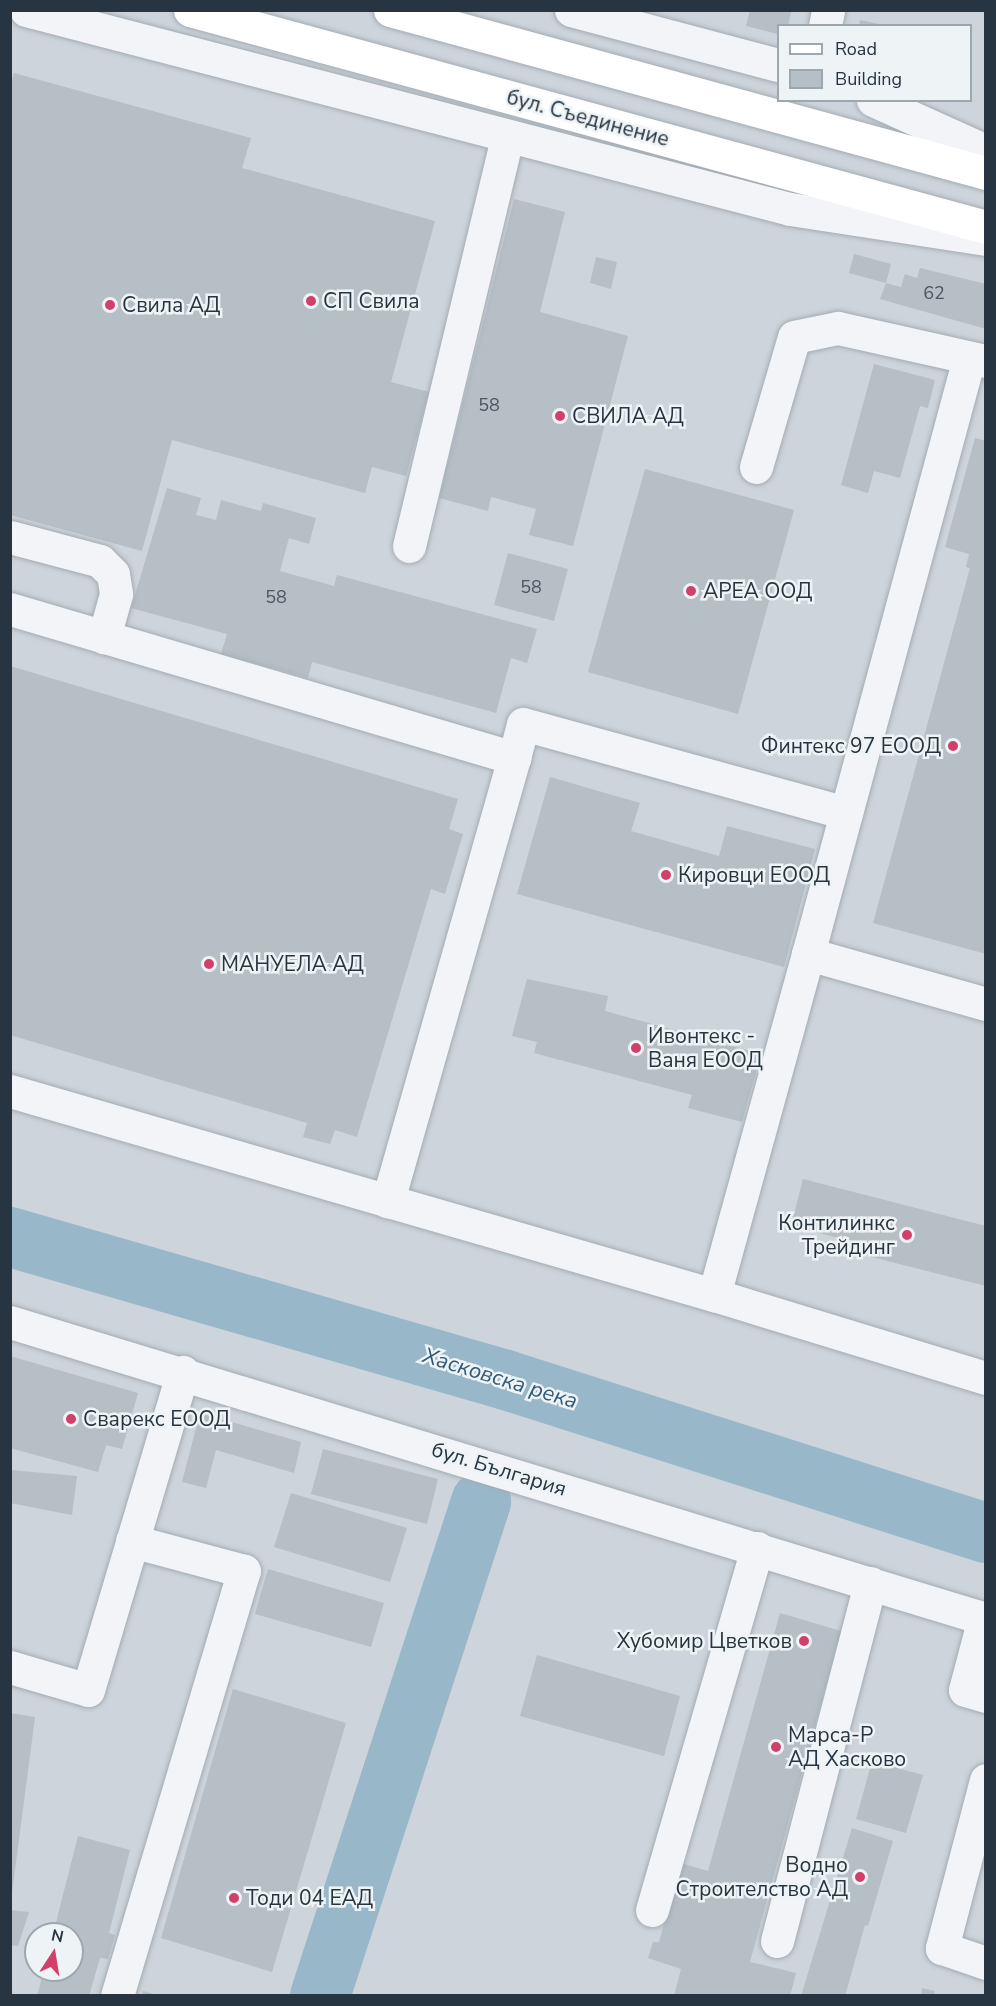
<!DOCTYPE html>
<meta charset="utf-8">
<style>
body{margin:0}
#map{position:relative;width:996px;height:2006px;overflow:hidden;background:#dfe4e9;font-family:"Nunito Sans",sans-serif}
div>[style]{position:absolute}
.built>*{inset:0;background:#cdd4db}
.river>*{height:60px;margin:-30px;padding:0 30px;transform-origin:30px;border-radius:30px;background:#98b8ca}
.building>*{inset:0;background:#b6bec6}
.roads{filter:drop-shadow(0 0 2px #a4acb3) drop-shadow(0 0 2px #a4acb3)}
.minor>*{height:33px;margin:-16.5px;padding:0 16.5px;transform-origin:16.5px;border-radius:16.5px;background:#f2f4f7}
.major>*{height:33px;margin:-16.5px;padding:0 16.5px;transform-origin:16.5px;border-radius:16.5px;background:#fff}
.dots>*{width:16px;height:16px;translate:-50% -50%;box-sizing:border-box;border:3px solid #eef3f6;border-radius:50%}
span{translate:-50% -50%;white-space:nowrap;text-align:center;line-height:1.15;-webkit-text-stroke:5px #eef3f6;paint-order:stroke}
.number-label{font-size:18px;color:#4b5662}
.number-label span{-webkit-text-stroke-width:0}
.street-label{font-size:21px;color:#273441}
.poi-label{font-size:21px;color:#273441}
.left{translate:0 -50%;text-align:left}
.right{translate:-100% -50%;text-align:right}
.water-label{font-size:22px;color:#305a76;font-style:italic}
.frame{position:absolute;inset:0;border:12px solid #273441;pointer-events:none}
.legend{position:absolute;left:777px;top:24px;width:195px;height:78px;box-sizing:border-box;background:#eef3f6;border:2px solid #9ea7ae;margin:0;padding:8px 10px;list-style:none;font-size:18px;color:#273441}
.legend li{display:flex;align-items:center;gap:12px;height:30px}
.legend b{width:30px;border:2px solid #9ea7ae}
.north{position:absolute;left:24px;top:1922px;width:60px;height:60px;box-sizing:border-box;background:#eef3f6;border:2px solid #9ea7ae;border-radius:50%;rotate:12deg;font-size:16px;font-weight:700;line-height:24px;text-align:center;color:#273441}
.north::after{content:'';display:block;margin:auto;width:21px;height:27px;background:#d33f6b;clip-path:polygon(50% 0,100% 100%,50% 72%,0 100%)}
</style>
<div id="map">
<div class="built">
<i style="clip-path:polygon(evenodd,11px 11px,985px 11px,985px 1995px,11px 1996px,11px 11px,778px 26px,970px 26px,970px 100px,778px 100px,778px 26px,11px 11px,36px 1934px,72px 1934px,72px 1970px,36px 1970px,36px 1934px)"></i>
</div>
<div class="river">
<i style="left:10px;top:1237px;width:516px;rotate:16.08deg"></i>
<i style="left:506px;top:1380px;width:504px;rotate:17.68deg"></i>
<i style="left:320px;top:1996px;width:520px;rotate:-71.95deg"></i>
</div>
<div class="building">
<i style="clip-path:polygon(750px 10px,783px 10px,791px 12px,788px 26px,778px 26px,778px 34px,746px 26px)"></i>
<i style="clip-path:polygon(860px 20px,879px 24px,878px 26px,859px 26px)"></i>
<i style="clip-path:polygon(14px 73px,251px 138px,242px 168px,435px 221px,391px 382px,429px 392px,406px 476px,372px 467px,365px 493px,172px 440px,142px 551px,10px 515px,10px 85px)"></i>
<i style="clip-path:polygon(514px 199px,565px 212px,540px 312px,628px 336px,573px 546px,529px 535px,536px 509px,491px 497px,488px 511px,439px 498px)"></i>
<i style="clip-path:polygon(854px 254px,891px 264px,886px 283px,849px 273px)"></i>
<i style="clip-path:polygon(596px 257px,617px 262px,611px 289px,590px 283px)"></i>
<i style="clip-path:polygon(920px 268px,986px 284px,986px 329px,880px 299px,886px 283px,901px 287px,905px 274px,917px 278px)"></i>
<i style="clip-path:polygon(874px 364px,935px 380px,928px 408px,920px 406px,900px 478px,874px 471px,868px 493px,841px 485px)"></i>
<i style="clip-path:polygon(975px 438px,986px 441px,986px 954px,873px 923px,970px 568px,966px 567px,969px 554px,945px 547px)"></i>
<i style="clip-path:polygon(645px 469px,794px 510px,738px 714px,588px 672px)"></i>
<i style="clip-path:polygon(167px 488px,201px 498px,196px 515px,216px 520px,221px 500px,261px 511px,263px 503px,316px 518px,309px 544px,289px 538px,280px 571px,334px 586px,337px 575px,537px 629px,527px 663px,511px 658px,496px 713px,312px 662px,308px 678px,221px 654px,227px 634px,131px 608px)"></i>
<i style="clip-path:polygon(508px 553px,568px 569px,554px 621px,494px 605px)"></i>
<i style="clip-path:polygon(10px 666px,458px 799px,449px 829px,463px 834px,445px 894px,431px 889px,357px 1137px,335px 1130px,330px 1144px,303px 1137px,307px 1123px,10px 1035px)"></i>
<i style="clip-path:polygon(550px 777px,640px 803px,631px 831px,719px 856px,727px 826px,815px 849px,784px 967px,517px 894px)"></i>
<i style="clip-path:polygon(527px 979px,608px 996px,605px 1011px,761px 1054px,742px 1122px,688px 1108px,692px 1095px,534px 1053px,537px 1042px,512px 1036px)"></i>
<i style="clip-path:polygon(803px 1179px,986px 1226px,986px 1286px,864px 1255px,867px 1245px,791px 1226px)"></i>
<i style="clip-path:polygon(10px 1356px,138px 1393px,122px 1449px,106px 1445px,98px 1472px,10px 1448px)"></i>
<i style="clip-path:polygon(200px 1413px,301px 1442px,294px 1473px,216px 1450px,206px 1488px,182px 1482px)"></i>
<i style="clip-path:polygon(323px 1449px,438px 1479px,427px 1524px,311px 1494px)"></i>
<i style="clip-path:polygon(10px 1470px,77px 1476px,72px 1515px,10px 1503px)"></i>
<i style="clip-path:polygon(291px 1493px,407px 1528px,390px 1582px,274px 1547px)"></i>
<i style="clip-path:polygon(268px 1569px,384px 1603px,371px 1647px,255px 1614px)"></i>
<i style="clip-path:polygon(780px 1613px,841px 1631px,750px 1962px,796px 1973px,790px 1996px,674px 1996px,681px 1969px,648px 1958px,653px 1942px,659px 1942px,681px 1863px,708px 1871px)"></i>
<i style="clip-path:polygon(537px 1655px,680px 1696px,664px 1756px,520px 1716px)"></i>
<i style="clip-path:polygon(233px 1689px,346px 1723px,272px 1972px,161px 1938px)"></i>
<i style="clip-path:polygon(10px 1713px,35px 1717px,12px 1893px,10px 1893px)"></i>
<i style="clip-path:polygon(872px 1761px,923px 1775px,906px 1833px,856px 1819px)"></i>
<i style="clip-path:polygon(852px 1828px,893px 1841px,868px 1926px,865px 1925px,845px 1996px,801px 1996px)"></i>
<i style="clip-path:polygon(78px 1836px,130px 1850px,109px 1933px,115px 1935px,108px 1959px,100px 1958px,89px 1996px,37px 1996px,44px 1970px,72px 1970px,72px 1934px,53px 1934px)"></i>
<i style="clip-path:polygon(10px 1910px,29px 1912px,18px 1946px,10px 1945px)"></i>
<i style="clip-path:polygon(922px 1988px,935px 1991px,934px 1996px,921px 1996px)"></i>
<i style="clip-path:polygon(143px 1991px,157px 1995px,157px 1996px,142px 1996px)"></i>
</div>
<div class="roads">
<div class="minor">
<i style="left:26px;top:10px;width:789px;rotate:14.6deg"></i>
<i style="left:790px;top:209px;width:198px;rotate:8.7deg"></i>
<i style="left:571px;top:10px;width:214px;rotate:14.9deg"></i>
<i style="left:825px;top:26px;width:16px;rotate:-79deg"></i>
<i style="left:873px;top:100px;width:124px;rotate:24.3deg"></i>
<i style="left:756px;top:467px;width:135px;rotate:-73.7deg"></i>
<i style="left:794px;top:337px;width:45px;rotate:-11.6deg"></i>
<i style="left:838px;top:328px;width:152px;rotate:12.6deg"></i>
<i style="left:10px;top:537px;width:93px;rotate:14.9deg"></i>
<i style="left:100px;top:561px;width:18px;rotate:45deg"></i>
<i style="left:113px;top:574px;width:20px;rotate:81deg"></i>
<i style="left:116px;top:594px;width:45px;rotate:105.6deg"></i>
<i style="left:409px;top:546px;width:420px;rotate:-76.5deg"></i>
<i style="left:10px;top:609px;width:526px;rotate:16.47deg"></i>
<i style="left:514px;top:758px;width:35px;rotate:-75deg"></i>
<i style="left:523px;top:724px;width:335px;rotate:15.4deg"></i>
<i style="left:514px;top:758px;width:461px;rotate:105.9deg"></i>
<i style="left:388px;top:1201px;width:339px;rotate:16.1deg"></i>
<i style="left:808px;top:954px;width:617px;rotate:-74.88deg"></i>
<i style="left:986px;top:1004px;width:185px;rotate:-164.3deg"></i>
<i style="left:808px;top:954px;width:354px;rotate:105.4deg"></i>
<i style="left:714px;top:1295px;width:284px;rotate:17deg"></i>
<i style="left:10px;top:1091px;width:394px;rotate:16.2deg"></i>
<i style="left:10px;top:1322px;width:1020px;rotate:16.93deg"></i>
<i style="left:984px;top:1618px;width:74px;rotate:104.8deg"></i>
<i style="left:965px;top:1690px;width:22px;rotate:16deg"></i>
<i style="left:10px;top:1667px;width:81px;rotate:16.4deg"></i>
<i style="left:88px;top:1690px;width:332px;rotate:-73.4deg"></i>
<i style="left:986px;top:1780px;width:174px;rotate:104.7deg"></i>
<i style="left:942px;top:1948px;width:46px;rotate:18.8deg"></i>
<i style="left:652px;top:1910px;width:377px;rotate:-73.8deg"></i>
<i style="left:777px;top:1941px;width:370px;rotate:-75.4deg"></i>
<i style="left:117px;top:1996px;width:444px;rotate:-73.4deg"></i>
<i style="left:244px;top:1571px;width:116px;rotate:-165deg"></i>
</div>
<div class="major">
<i style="left:190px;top:10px;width:825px;rotate:15.25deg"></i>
<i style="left:390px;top:10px;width:618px;rotate:15.3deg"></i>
</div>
</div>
<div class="dots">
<i style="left:311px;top:301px;background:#d33f6b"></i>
<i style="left:110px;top:305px;background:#d33f6b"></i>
<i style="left:560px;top:416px;background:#d33f6b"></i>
<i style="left:691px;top:591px;background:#d33f6b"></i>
<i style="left:953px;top:746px;background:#d33f6b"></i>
<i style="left:666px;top:875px;background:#d33f6b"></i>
<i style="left:209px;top:964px;background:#d33f6b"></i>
<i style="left:636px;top:1048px;background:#d33f6b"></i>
<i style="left:907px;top:1235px;background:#d33f6b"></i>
<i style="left:71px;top:1419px;background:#d33f6b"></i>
<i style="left:804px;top:1641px;background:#d33f6b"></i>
<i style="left:776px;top:1747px;background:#d33f6b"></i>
<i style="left:860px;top:1877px;background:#d33f6b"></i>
<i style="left:234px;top:1898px;background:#d33f6b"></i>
</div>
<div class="number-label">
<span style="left:934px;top:293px">62</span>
<span style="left:489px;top:405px">58</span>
<span style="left:531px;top:587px">58</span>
<span style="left:276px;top:597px">58</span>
</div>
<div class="street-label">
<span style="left:588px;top:118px;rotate:15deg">бул. Съединение</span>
<span style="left:499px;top:1469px;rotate:17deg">бул. България</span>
</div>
<div class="poi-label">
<span class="left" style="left:323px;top:301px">СП Свила</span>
<span class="left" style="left:122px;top:305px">Свила АД</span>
<span class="left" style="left:572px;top:416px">СВИЛА АД</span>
<span class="left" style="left:703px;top:591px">АРЕА ООД</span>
<span class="right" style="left:941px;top:746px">Финтекс 97 ЕООД</span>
<span class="left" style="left:678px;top:875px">Кировци ЕООД</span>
<span class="left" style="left:221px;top:964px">МАНУЕЛА АД</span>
<span class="left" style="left:648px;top:1048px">Ивонтекс -<br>Ваня ЕООД</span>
<span class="right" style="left:895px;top:1235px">Контилинкс<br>Трейдинг</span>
<span class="left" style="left:83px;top:1419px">Сварекс ЕООД</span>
<span class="right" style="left:792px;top:1641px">Хубомир Цветков</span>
<span class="left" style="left:788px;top:1747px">Марса-Р<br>АД Хасково</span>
<span class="right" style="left:848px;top:1877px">Водно<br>Строителство АД</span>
<span class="left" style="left:246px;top:1898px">Тоди 04 ЕАД</span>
</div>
<div class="water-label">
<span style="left:500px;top:1379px;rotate:17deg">Хасковска река</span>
</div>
<div class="frame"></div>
<ul class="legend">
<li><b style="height:8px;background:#fff"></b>Road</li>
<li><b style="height:16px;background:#b6bec6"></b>Building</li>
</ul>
<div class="north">N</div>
</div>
